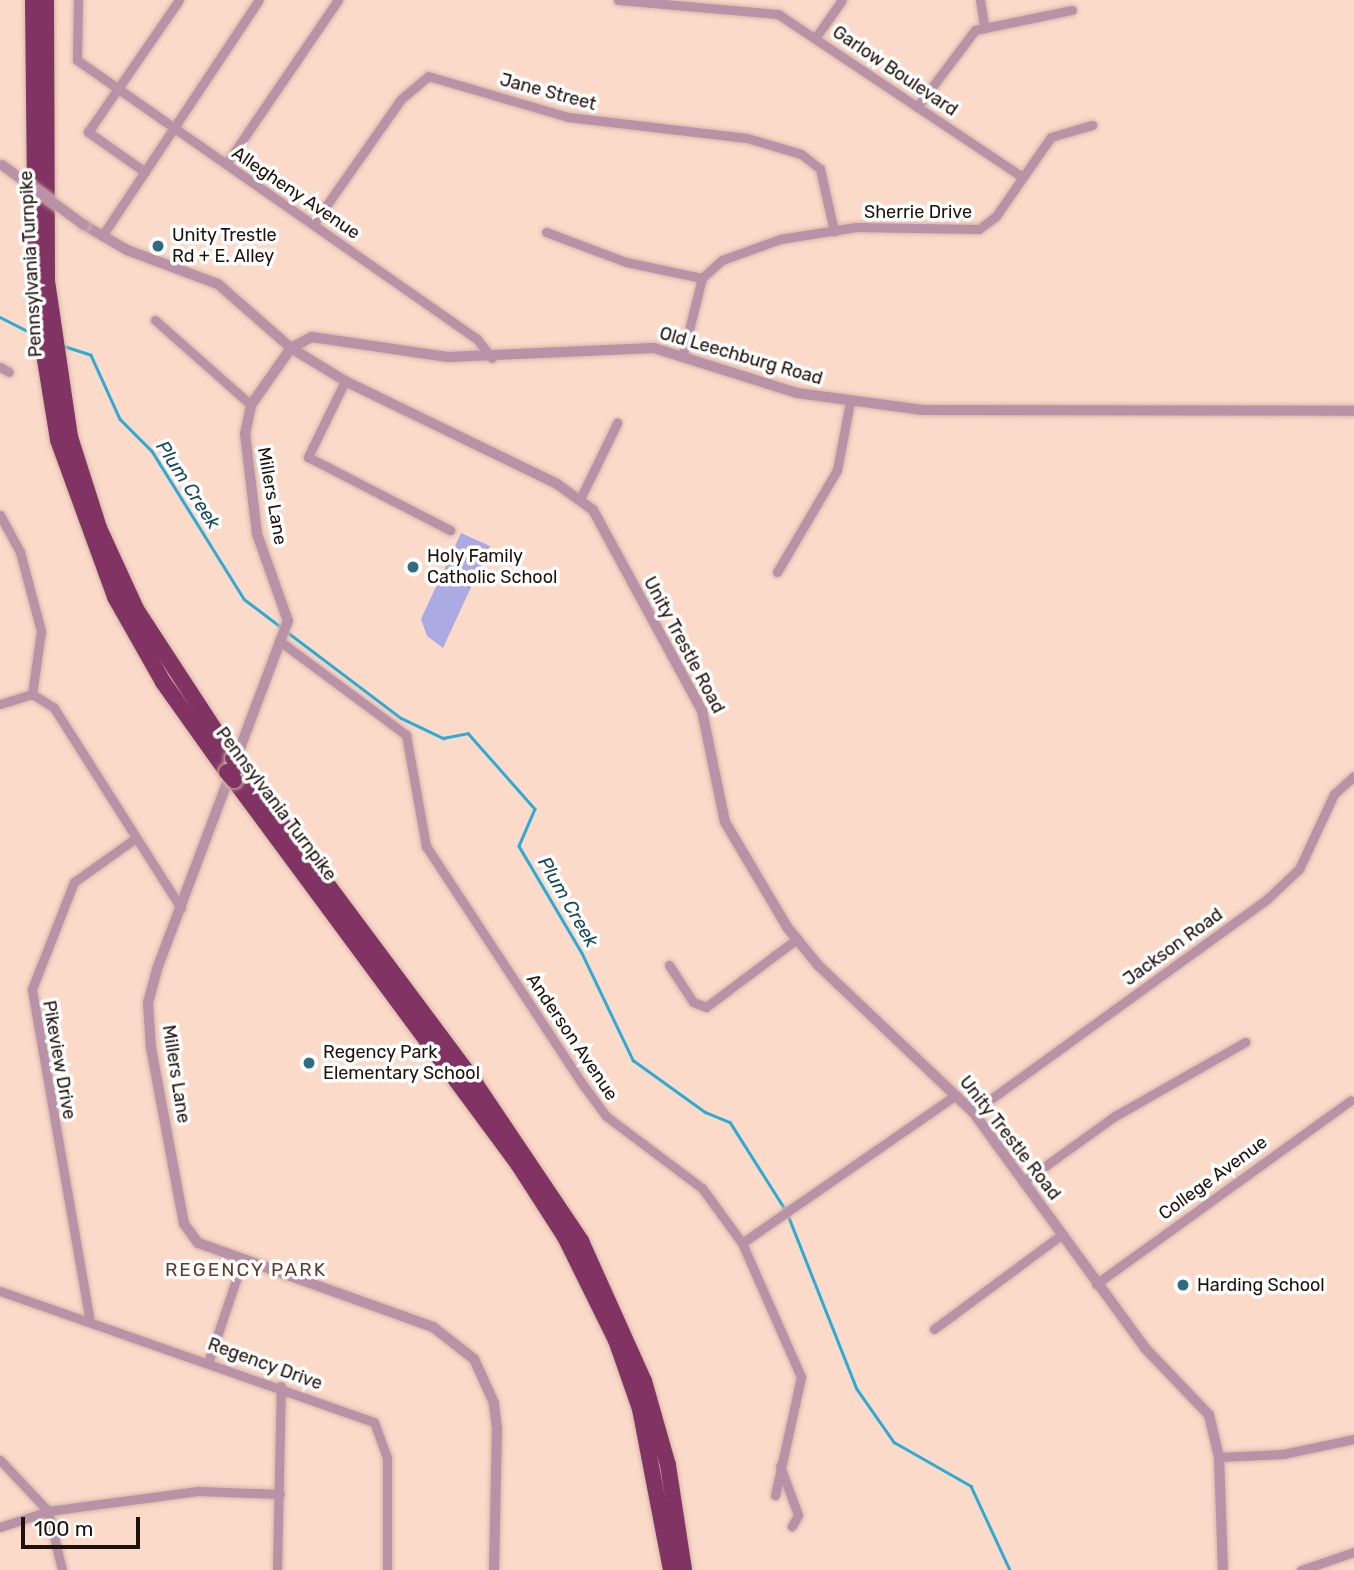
<!DOCTYPE html>
<style>
body{margin:0}
#map{position:relative;width:1354px;height:1570px;overflow:hidden;background:#fcdaca;font-family:Rubik,sans-serif}
div>[style]{position:absolute}
.green>*{inset:0;background:#abaae2}
.stream>*{height:2.5px;margin:-1.25px;padding:0 1.25px;transform-origin:1.25px;border-radius:1.25px;background:#2cabd5}
.roads{filter:drop-shadow(0 0 2px #d4b6a8) drop-shadow(0 0 2px #d4b6a8)}
.minor>*{height:9px;margin:-4.5px;padding:0 4.5px;transform-origin:4.5px;border-radius:4.5px;background:#b992a7}
.tertiary>*{height:10px;margin:-5px;padding:0 5px;transform-origin:5px;border-radius:5px;background:#b992a7}
.motorway>*{height:16px;margin:-8px;padding:0 8px;transform-origin:8px;border-radius:8px;background:#813463}
.bridges{filter:drop-shadow(0 0 2px #d4b6a8) drop-shadow(0 0 2px #d4b6a8)}
.tertiary-bridge>*{height:10px;margin:-5px;padding:0 5px;transform-origin:5px;border-radius:5px;background:#b992a7}
.motorway-bridge>*{height:16px;margin:-8px;padding:0 8px;transform-origin:8px;border-radius:8px;background:#813463}
.dots>*{width:19px;height:19px;translate:-50% -50%;box-sizing:border-box;border:4px solid #fff;border-radius:50%}
span{translate:-50% -50%;white-space:nowrap;text-align:center;line-height:1.15;-webkit-text-stroke:7px #fff;paint-order:stroke}
.street-label{font-size:18px;color:#1f110b}
.poi-label{font-size:18px;color:#1f110b}
.left{translate:0 -50%;text-align:left}
.water-label{font-size:19px;color:#15485a;font-style:italic}
.neighbourhood-label{font-size:19px;color:#5f3d2e;letter-spacing:2px}
.scale{position:absolute;left:21px;top:1517px;width:119px;height:32px;box-sizing:border-box;border:4px solid #1f110b;border-top:0;padding-left:9px;font-size:21px;line-height:24px;white-space:nowrap;color:#1f110b;-webkit-text-stroke:5px #fff;paint-order:stroke}
</style>
<div id="map">
<div class="green">
<i style="clip-path:polygon(461px 533px,490px 546px,443px 648px,427px 636px,421px 619px)"></i>
</div>
<div class="stream">
<i style="left:0;top:317px;width:39px;rotate:27deg"></i>
<i style="left:64px;top:346px;width:28px;rotate:18deg"></i>
<i style="left:91px;top:355px;width:70px;rotate:65.6deg"></i>
<i style="left:120px;top:419px;width:45px;rotate:45deg"></i>
<i style="left:152px;top:451px;width:174px;rotate:58.1deg"></i>
<i style="left:244px;top:599px;width:46px;rotate:37.1deg"></i>
<i style="left:286px;top:631px;width:144px;rotate:37.1deg"></i>
<i style="left:401px;top:718px;width:47px;rotate:25.5deg"></i>
<i style="left:443px;top:738px;width:25px;rotate:-11deg"></i>
<i style="left:468px;top:733px;width:101px;rotate:48.6deg"></i>
<i style="left:535px;top:809px;width:40px;rotate:113.4deg"></i>
<i style="left:519px;top:846px;width:124px;rotate:59.5deg"></i>
<i style="left:582px;top:953px;width:119px;rotate:64.5deg"></i>
<i style="left:633px;top:1060px;width:89px;rotate:35.8deg"></i>
<i style="left:705px;top:1112px;width:27px;rotate:22deg"></i>
<i style="left:730px;top:1122px;width:103px;rotate:57.7deg"></i>
<i style="left:788px;top:1215px;width:187px;rotate:68.4deg"></i>
<i style="left:857px;top:1389px;width:65px;rotate:55.1deg"></i>
<i style="left:894px;top:1442px;width:89px;rotate:29.7deg"></i>
<i style="left:971px;top:1486px;width:93px;rotate:65.1deg"></i>
</div>
<div class="roads">
<div class="minor">
<i style="left:78px;top:0;width:60px;rotate:91deg"></i>
<i style="left:77px;top:60px;width:488px;rotate:34.9deg"></i>
<i style="left:477px;top:339px;width:24px;rotate:52deg"></i>
<i style="left:618px;top:0;width:161px;rotate:5deg"></i>
<i style="left:778px;top:14px;width:292px;rotate:33.7deg"></i>
<i style="left:980px;top:0;width:25px;rotate:81deg"></i>
<i style="left:816px;top:37px;width:45px;rotate:-54.9deg"></i>
<i style="left:917px;top:107px;width:96px;rotate:-53deg"></i>
<i style="left:975px;top:30px;width:99px;rotate:-11.7deg"></i>
<i style="left:226px;top:164px;width:199px;rotate:-55.7deg"></i>
<i style="left:145px;top:172px;width:70px;rotate:-144.9deg"></i>
<i style="left:88px;top:132px;width:160px;rotate:-55.4deg"></i>
<i style="left:314px;top:223px;width:151px;rotate:-54.9deg"></i>
<i style="left:401px;top:99px;width:35px;rotate:-40deg"></i>
<i style="left:428px;top:76px;width:146px;rotate:16.3deg"></i>
<i style="left:568px;top:117px;width:180px;rotate:6.7deg"></i>
<i style="left:747px;top:138px;width:56px;rotate:16.5deg"></i>
<i style="left:801px;top:154px;width:24px;rotate:38deg"></i>
<i style="left:820px;top:169px;width:64px;rotate:77.3deg"></i>
<i style="left:546px;top:232px;width:85px;rotate:20.6deg"></i>
<i style="left:626px;top:262px;width:78px;rotate:11.9deg"></i>
<i style="left:102px;top:236px;width:283px;rotate:-56.4deg"></i>
<i style="left:155px;top:320px;width:128px;rotate:41.5deg"></i>
<i style="left:683px;top:354px;width:78px;rotate:-76deg"></i>
<i style="left:702px;top:278px;width:27px;rotate:-42deg"></i>
<i style="left:722px;top:260px;width:62px;rotate:-19.9deg"></i>
<i style="left:780px;top:239px;width:77px;rotate:-9deg"></i>
<i style="left:856px;top:227px;width:123px;rotate:0.9deg"></i>
<i style="left:979px;top:229px;width:21px;rotate:-37deg"></i>
<i style="left:996px;top:216px;width:96px;rotate:-55.2deg"></i>
<i style="left:1051px;top:137px;width:43px;rotate:-16.3deg"></i>
<i style="left:0;top:367px;width:10px;rotate:29deg"></i>
<i style="left:345px;top:381px;width:85px;rotate:116deg"></i>
<i style="left:308px;top:457px;width:160px;rotate:27.2deg"></i>
<i style="left:580px;top:499px;width:85px;rotate:-64deg"></i>
<i style="left:0;top:515px;width:42px;rotate:61.6deg"></i>
<i style="left:20px;top:552px;width:82px;rotate:75.1deg"></i>
<i style="left:41px;top:631px;width:64px;rotate:98.1deg"></i>
<i style="left:777px;top:572px;width:118px;rotate:-59.5deg"></i>
<i style="left:837px;top:470px;width:69px;rotate:-79.2deg"></i>
<i style="left:281px;top:642px;width:156px;rotate:36.6deg"></i>
<i style="left:406px;top:735px;width:113px;rotate:79.8deg"></i>
<i style="left:426px;top:846px;width:282px;rotate:56.7deg"></i>
<i style="left:581px;top:1082px;width:42px;rotate:53.7deg"></i>
<i style="left:606px;top:1116px;width:120px;rotate:36.9deg"></i>
<i style="left:702px;top:1188px;width:68px;rotate:54deg"></i>
<i style="left:742px;top:1243px;width:146px;rotate:66.2deg"></i>
<i style="left:801px;top:1377px;width:121px;rotate:102.4deg"></i>
<i style="left:0;top:704px;width:34px;rotate:-17deg"></i>
<i style="left:32px;top:694px;width:26px;rotate:32deg"></i>
<i style="left:54px;top:708px;width:237px;rotate:57.6deg"></i>
<i style="left:669px;top:965px;width:44px;rotate:57deg"></i>
<i style="left:693px;top:1002px;width:14px;rotate:21deg"></i>
<i style="left:706px;top:1007px;width:114px;rotate:-36.8deg"></i>
<i style="left:973px;top:1112px;width:363px;rotate:-35.9deg"></i>
<i style="left:1267px;top:899px;width:44px;rotate:-43.2deg"></i>
<i style="left:1299px;top:869px;width:83px;rotate:-65deg"></i>
<i style="left:1334px;top:794px;width:27px;rotate:-42deg"></i>
<i style="left:1023px;top:1182px;width:113px;rotate:-35.7deg"></i>
<i style="left:1115px;top:1116px;width:150px;rotate:-29.6deg"></i>
<i style="left:742px;top:1243px;width:260px;rotate:-34.7deg"></i>
<i style="left:1096px;top:1284px;width:314px;rotate:-35.8deg"></i>
<i style="left:0;top:1291px;width:396px;rotate:19.3deg"></i>
<i style="left:374px;top:1422px;width:37px;rotate:70deg"></i>
<i style="left:387px;top:1457px;width:113px;rotate:90deg"></i>
<i style="left:90px;top:1322px;width:338px;rotate:-99.9deg"></i>
<i style="left:32px;top:989px;width:115px;rotate:-68.6deg"></i>
<i style="left:74px;top:882px;width:72px;rotate:-35.4deg"></i>
<i style="left:934px;top:1329px;width:158px;rotate:-36.5deg"></i>
<i style="left:209px;top:1360px;width:107px;rotate:-71.4deg"></i>
<i style="left:1219px;top:1457px;width:64px;rotate:-2.7deg"></i>
<i style="left:1283px;top:1454px;width:73px;rotate:-11.9deg"></i>
<i style="left:0;top:1460px;width:70px;rotate:46.7deg"></i>
<i style="left:48px;top:1511px;width:61px;rotate:76.7deg"></i>
<i style="left:780px;top:1466px;width:52px;rotate:69.8deg"></i>
<i style="left:798px;top:1515px;width:13px;rotate:119deg"></i>
<i style="left:0;top:1527px;width:51px;rotate:-18.4deg"></i>
<i style="left:48px;top:1511px;width:151px;rotate:-7.6deg"></i>
<i style="left:198px;top:1491px;width:82px;rotate:2.1deg"></i>
<i style="left:277px;top:1570px;width:184px;rotate:-88.8deg"></i>
<i style="left:1301px;top:1570px;width:56px;rotate:-18.8deg"></i>
</div>
<div class="tertiary">
<i style="left:84px;top:225px;width:50px;rotate:30.2deg"></i>
<i style="left:127px;top:250px;width:97px;rotate:20.5deg"></i>
<i style="left:218px;top:284px;width:97px;rotate:41.2deg"></i>
<i style="left:291px;top:348px;width:63px;rotate:31.4deg"></i>
<i style="left:345px;top:381px;width:236px;rotate:25.9deg"></i>
<i style="left:557px;top:484px;width:44px;rotate:35.8deg"></i>
<i style="left:593px;top:510px;width:229px;rotate:61.5deg"></i>
<i style="left:702px;top:711px;width:113px;rotate:78.3deg"></i>
<i style="left:725px;top:822px;width:122px;rotate:59.4deg"></i>
<i style="left:787px;top:927px;width:49px;rotate:50.8deg"></i>
<i style="left:818px;top:965px;width:214px;rotate:43.5deg"></i>
<i style="left:973px;top:1112px;width:292px;rotate:53.9deg"></i>
<i style="left:1145px;top:1348px;width:93px;rotate:46.3deg"></i>
<i style="left:1209px;top:1415px;width:43px;rotate:76.6deg"></i>
<i style="left:1219px;top:1457px;width:113px;rotate:88deg"></i>
<i style="left:494px;top:1570px;width:141px;rotate:-88.8deg"></i>
<i style="left:497px;top:1429px;width:26px;rotate:-97deg"></i>
<i style="left:494px;top:1403px;width:48px;rotate:-114.4deg"></i>
<i style="left:474px;top:1359px;width:52px;rotate:-142deg"></i>
<i style="left:433px;top:1327px;width:250px;rotate:-160.3deg"></i>
<i style="left:198px;top:1243px;width:24px;rotate:-126deg"></i>
<i style="left:184px;top:1224px;width:179px;rotate:-100.6deg"></i>
<i style="left:151px;top:1048px;width:45px;rotate:-93.8deg"></i>
<i style="left:148px;top:1003px;width:35px;rotate:-75deg"></i>
<i style="left:157px;top:969px;width:372px;rotate:-69.4deg"></i>
<i style="left:288px;top:621px;width:92px;rotate:-109.6deg"></i>
<i style="left:257px;top:534px;width:101px;rotate:-96.8deg"></i>
<i style="left:245px;top:434px;width:30px;rotate:-78deg"></i>
<i style="left:251px;top:405px;width:70px;rotate:-54.9deg"></i>
<i style="left:291px;top:348px;width:24px;rotate:-28deg"></i>
<i style="left:312px;top:337px;width:137px;rotate:8.4deg"></i>
<i style="left:448px;top:357px;width:206px;rotate:-2.5deg"></i>
<i style="left:654px;top:348px;width:150px;rotate:17.5deg"></i>
<i style="left:797px;top:393px;width:127px;rotate:7.7deg"></i>
<i style="left:923px;top:410px;width:431px;rotate:0.1deg"></i>
</div>
<div class="motorway">
<i style="left:33px;top:0;width:304px;rotate:89.4deg"></i>
<i style="left:36px;top:304px;width:138px;rotate:80.8deg"></i>
<i style="left:58px;top:440px;width:167px;rotate:70deg"></i>
<i style="left:115px;top:597px;width:98px;rotate:60.5deg"></i>
<i style="left:163px;top:682px;width:110px;rotate:54.6deg"></i>
<i style="left:46px;top:0;width:281px;rotate:89.8deg"></i>
<i style="left:47px;top:281px;width:158px;rotate:81.6deg"></i>
<i style="left:70px;top:437px;width:96px;rotate:72.3deg"></i>
<i style="left:99px;top:528px;width:89px;rotate:65.4deg"></i>
<i style="left:136px;top:609px;width:178px;rotate:56.9deg"></i>
<i style="left:239px;top:766px;width:395px;rotate:53.3deg"></i>
<i style="left:475px;top:1083px;width:190px;rotate:56.1deg"></i>
<i style="left:581px;top:1241px;width:154px;rotate:65.8deg"></i>
<i style="left:644px;top:1381px;width:87px;rotate:74.1deg"></i>
<i style="left:668px;top:1465px;width:106px;rotate:81.3deg"></i>
<i style="left:234px;top:780px;width:478px;rotate:53.5deg"></i>
<i style="left:518px;top:1164px;width:87px;rotate:57.2deg"></i>
<i style="left:565px;top:1237px;width:115px;rotate:63.7deg"></i>
<i style="left:616px;top:1340px;width:73px;rotate:70.8deg"></i>
<i style="left:640px;top:1409px;width:164px;rotate:79.1deg"></i>
</div>
</div>
<div class="bridges">
<div class="tertiary-bridge">
<i style="left:2px;top:165px;width:102px;rotate:36.2deg"></i>
</div>
<div class="motorway-bridge">
<i style="left:233px;top:758px;width:10px;rotate:53deg"></i>
<i style="left:227px;top:772px;width:11px;rotate:49deg"></i>
</div>
</div>
<div class="dots">
<i style="left:158px;top:246px;background:#2f6c82"></i>
<i style="left:413px;top:567px;background:#2f6c82"></i>
<i style="left:309px;top:1063px;background:#2f6c82"></i>
<i style="left:1183px;top:1285px;background:#2f6c82"></i>
</div>
<div class="street-label">
<span style="left:895px;top:71px;rotate:34deg">Garlow Boulevard</span>
<span style="left:548px;top:92px;rotate:15deg">Jane Street</span>
<span style="left:296px;top:193px;rotate:34deg">Allegheny Avenue</span>
<span style="left:918px;top:212px">Sherrie Drive</span>
<span style="left:31px;top:264px;rotate:-93deg">Pennsylvania Turnpike</span>
<span style="left:741px;top:356px;rotate:16deg">Old Leechburg Road</span>
<span style="left:272px;top:496px;rotate:80deg">Millers Lane</span>
<span style="left:684px;top:645px;rotate:62deg">Unity Trestle Road</span>
<span style="left:276px;top:804px;rotate:53deg">Pennsylvania Turnpike</span>
<span style="left:1173px;top:947px;rotate:-36deg">Jackson Road</span>
<span style="left:572px;top:1037px;rotate:56deg">Anderson Avenue</span>
<span style="left:59px;top:1060px;rotate:80deg">Pikeview Drive</span>
<span style="left:176px;top:1074px;rotate:81deg">Millers Lane</span>
<span style="left:1010px;top:1138px;rotate:52deg">Unity Trestle Road</span>
<span style="left:1213px;top:1178px;rotate:-36deg">College Avenue</span>
<span style="left:265px;top:1364px;rotate:20deg">Regency Drive</span>
</div>
<div class="poi-label">
<span class="left" style="left:172px;top:246px">Unity Trestle<br>Rd + E. Alley</span>
<span class="left" style="left:427px;top:567px">Holy Family<br>Catholic School</span>
<span class="left" style="left:323px;top:1063px">Regency Park<br>Elementary School</span>
<span class="left" style="left:1197px;top:1285px">Harding School</span>
</div>
<div class="water-label">
<span style="left:188px;top:485px;rotate:57deg">Plum Creek</span>
<span style="left:568px;top:902px;rotate:60deg">Plum Creek</span>
</div>
<div class="neighbourhood-label">
<span style="left:246px;top:1270px">REGENCY PARK</span>
</div>
<div class="scale">100 m</div>
</div>
